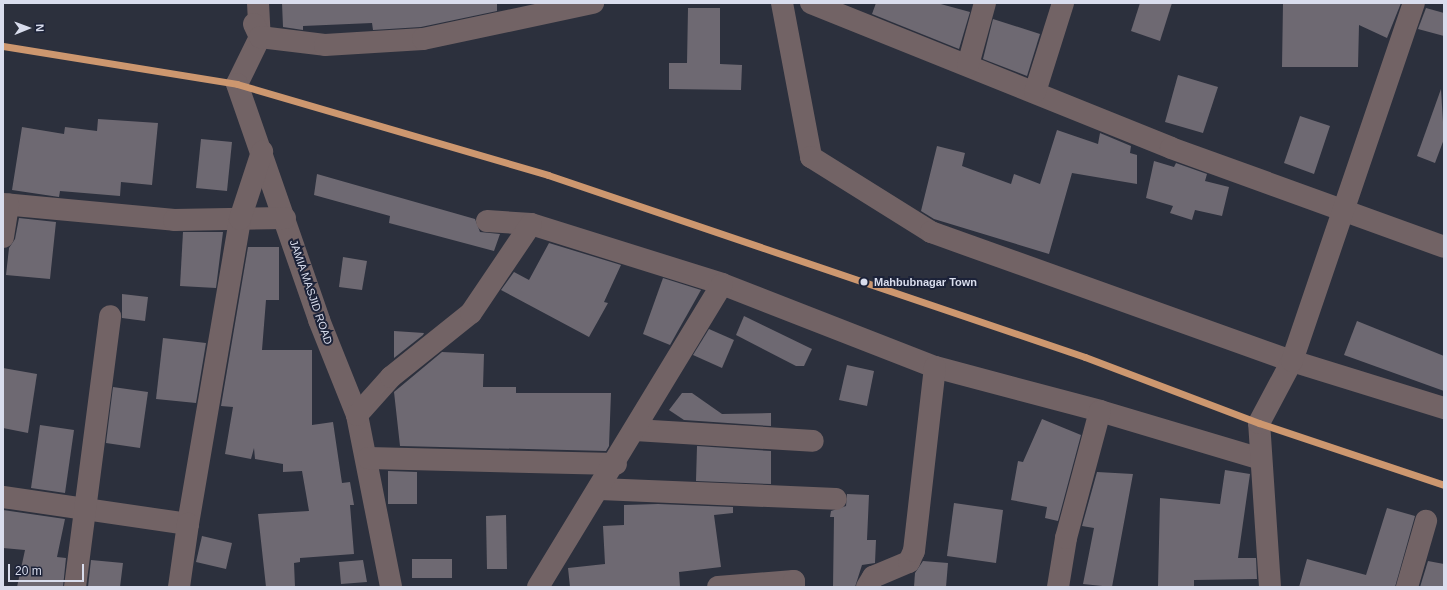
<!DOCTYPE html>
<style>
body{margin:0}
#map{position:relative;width:1447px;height:590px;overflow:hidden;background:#2c303d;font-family:Arial,sans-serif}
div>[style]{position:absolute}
.building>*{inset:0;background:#6e6972}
.minor>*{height:22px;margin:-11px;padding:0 11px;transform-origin:11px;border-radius:11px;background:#726365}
.rail-1>*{height:7px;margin:-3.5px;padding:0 3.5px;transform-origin:3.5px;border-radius:3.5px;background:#cd976f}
.dots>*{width:11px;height:11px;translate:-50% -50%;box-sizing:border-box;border:2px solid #1c2238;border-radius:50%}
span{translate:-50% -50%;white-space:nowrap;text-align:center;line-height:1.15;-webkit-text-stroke:4px #1c2238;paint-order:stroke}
.stop-label{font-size:11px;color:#d9dded;font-weight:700}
.left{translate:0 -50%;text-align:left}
.street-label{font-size:11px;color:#d9dded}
.frame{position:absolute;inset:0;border:4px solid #d9dded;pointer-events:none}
.north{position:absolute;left:8px;top:8px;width:40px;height:40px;-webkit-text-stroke:3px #1c2238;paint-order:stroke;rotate:89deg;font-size:11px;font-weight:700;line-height:16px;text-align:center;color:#d9dded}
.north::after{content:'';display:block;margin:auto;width:14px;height:18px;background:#d9dded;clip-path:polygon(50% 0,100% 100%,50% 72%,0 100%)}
.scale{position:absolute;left:8px;top:564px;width:76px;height:18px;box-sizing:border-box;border:2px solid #d9dded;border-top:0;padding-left:5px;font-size:12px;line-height:14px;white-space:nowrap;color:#d9dded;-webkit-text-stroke:3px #1c2238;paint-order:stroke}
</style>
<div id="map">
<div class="building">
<i style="clip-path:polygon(282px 3px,497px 3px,497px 11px,421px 27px,373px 30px,372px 23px,303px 26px,303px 30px,283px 27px)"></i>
<i style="clip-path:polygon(876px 3px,937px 3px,970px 12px,959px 49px,872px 14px)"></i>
<i style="clip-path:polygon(1140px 3px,1172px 3px,1160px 41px,1131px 31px)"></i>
<i style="clip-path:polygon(1283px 3px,1401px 3px,1387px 38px,1359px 25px,1358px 67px,1282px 67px)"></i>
<i style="clip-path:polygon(688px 8px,720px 8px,720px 64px,742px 65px,741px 90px,669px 89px,669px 63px,687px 63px)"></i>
<i style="clip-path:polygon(1426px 8px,1444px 13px,1444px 36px,1418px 29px)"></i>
<i style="clip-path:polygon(993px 19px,1040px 34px,1027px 76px,983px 59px)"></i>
<i style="clip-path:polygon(1178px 75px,1218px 87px,1203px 133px,1165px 122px)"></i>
<i style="clip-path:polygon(1441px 89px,1444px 139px,1435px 163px,1417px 156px)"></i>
<i style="clip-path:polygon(1300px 116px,1330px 126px,1314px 174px,1284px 163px)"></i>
<i style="clip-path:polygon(98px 119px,158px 123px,152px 185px,121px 182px,120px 196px,60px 191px,59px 197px,12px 190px,22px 127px,64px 134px,65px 127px,97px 131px)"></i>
<i style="clip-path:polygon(1057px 130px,1098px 144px,1100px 133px,1131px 146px,1130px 153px,1137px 155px,1137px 184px,1072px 173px,1049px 254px,934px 219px,921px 211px,937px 146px,965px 153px,962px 166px,1011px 184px,1014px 174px,1040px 184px)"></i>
<i style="clip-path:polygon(201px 139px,232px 142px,227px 191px,196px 188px)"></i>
<i style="clip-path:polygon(1154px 161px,1174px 167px,1176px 163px,1207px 174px,1205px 181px,1229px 187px,1222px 216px,1195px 210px,1192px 220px,1170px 213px,1173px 206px,1146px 198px)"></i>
<i style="clip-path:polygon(317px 174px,475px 219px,480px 232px,500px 234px,494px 251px,389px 223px,390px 216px,314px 195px)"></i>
<i style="clip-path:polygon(19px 218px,56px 222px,50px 279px,6px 275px,9px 248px,15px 239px)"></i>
<i style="clip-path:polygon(183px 232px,223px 232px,216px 288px,180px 286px)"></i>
<i style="clip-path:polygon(549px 243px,621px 265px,604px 302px,608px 303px,589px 337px,501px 290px,514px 272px,529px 280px)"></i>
<i style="clip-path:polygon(248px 247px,279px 247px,279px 300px,266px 300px,262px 350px,312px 350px,312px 425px,333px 422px,342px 483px,350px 482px,354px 505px,350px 505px,354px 554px,300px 558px,300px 562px,294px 563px,295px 587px,266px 587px,258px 514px,309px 511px,302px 471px,283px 472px,283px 464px,255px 459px,254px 448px,251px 459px,225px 454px,233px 407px,221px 406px)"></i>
<i style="clip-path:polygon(343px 257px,367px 261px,362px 290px,339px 287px)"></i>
<i style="clip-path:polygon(663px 278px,701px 290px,670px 345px,643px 334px)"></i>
<i style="clip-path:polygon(122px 294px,148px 297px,145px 321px,122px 318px)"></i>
<i style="clip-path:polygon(744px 316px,812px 349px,804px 366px,796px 366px,736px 335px)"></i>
<i style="clip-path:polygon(1357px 321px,1444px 356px,1444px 391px,1344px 355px)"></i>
<i style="clip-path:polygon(709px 329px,734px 340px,722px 368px,693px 355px)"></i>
<i style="clip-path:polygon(394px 331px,424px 333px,423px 335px,394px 358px)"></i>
<i style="clip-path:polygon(163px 338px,206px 343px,196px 403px,156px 399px)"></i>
<i style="clip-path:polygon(442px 352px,484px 354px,483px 387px,516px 387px,516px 393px,611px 393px,609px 446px,606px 451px,400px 446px,394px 392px)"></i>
<i style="clip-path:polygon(847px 365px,874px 371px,867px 406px,839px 400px)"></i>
<i style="clip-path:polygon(3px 368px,37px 374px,28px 433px,3px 428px)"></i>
<i style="clip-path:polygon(113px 387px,148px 392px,140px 448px,106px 443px)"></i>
<i style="clip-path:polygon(682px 393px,692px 393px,722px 414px,771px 413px,771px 426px,684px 420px,669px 410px)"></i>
<i style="clip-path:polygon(1042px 419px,1081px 435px,1058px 521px,1045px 518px,1047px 507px,1011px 500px,1018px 461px,1023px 462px)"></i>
<i style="clip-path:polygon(40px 425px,74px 430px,65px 493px,31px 488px)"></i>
<i style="clip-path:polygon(697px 446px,771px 451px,771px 484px,696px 481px)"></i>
<i style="clip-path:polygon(1225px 470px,1250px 474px,1238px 558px,1256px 558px,1257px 579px,1194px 580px,1194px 587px,1158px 587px,1160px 498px,1220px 504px)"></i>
<i style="clip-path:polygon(388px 471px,417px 472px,417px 504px,388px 504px)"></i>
<i style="clip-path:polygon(1097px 472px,1133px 474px,1112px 587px,1083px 584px,1094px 528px,1082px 526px)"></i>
<i style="clip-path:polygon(847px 494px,869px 495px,867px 540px,876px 540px,875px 563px,862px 565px,855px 587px,833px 587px,834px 517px,830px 517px,831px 511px,846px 506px)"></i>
<i style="clip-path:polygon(954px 503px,1003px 510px,996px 563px,947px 556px)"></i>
<i style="clip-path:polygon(658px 504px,733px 507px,733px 513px,714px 515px,721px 567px,679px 572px,680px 587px,570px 587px,568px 568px,605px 564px,603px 526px,624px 525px,624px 505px)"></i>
<i style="clip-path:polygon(1387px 508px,1415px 516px,1395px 587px,1299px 587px,1307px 559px,1366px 575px)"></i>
<i style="clip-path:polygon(3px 510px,65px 519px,57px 557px,66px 558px,63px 587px,17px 587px,25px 550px,3px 548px)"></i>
<i style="clip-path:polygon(506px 515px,507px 569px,487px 569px,486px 516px)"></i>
<i style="clip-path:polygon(202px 536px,232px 543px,226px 569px,196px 562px)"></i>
<i style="clip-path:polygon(412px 559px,452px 559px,452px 578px,412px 578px)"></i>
<i style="clip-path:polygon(91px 560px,123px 563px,120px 587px,88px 587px)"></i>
<i style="clip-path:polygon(363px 560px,367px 582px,341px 584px,339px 562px)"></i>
<i style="clip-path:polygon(923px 561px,948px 563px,946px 587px,914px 587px,915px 573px)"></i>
<i style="clip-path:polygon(1428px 561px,1444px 564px,1444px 587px,1420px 587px)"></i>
</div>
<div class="minor">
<i style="left:258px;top:3px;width:34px;rotate:87deg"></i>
<i style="left:260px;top:37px;width:52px;rotate:116.1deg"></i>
<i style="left:237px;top:84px;width:250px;rotate:70.8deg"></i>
<i style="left:319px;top:320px;width:102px;rotate:68.2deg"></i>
<i style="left:357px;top:415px;width:175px;rotate:78.8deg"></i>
<i style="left:782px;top:3px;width:157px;rotate:79.3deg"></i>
<i style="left:811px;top:157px;width:142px;rotate:32deg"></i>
<i style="left:931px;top:232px;width:383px;rotate:19.7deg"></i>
<i style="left:1292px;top:361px;width:159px;rotate:17.2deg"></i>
<i style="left:811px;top:3px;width:388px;rotate:21.9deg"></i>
<i style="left:1171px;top:148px;width:290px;rotate:19.9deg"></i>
<i style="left:254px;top:24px;width:14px;rotate:65deg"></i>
<i style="left:260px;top:37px;width:65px;rotate:7deg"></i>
<i style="left:325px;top:45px;width:98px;rotate:-3.5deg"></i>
<i style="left:423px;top:39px;width:174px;rotate:-12deg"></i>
<i style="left:968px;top:65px;width:64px;rotate:-74.7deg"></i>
<i style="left:1035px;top:92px;width:93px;rotate:-72.5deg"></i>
<i style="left:3px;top:204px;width:172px;rotate:5.3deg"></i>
<i style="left:174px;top:220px;width:111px;rotate:-1deg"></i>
<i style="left:487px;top:221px;width:44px;rotate:3.9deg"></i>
<i style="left:531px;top:224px;width:200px;rotate:17.4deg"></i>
<i style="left:722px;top:284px;width:229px;rotate:21.3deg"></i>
<i style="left:935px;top:367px;width:171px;rotate:14.9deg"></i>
<i style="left:1100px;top:411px;width:168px;rotate:16.6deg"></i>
<i style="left:3px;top:237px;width:33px;rotate:-81deg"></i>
<i style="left:357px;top:415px;width:51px;rotate:-48.2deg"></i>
<i style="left:391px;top:377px;width:102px;rotate:-38.7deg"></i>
<i style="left:471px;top:313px;width:107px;rotate:-56deg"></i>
<i style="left:635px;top:430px;width:178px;rotate:3.5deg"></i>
<i style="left:368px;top:458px;width:248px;rotate:1.4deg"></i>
<i style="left:600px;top:489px;width:236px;rotate:2.4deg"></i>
<i style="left:3px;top:497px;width:187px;rotate:8.3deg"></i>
<i style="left:188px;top:524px;width:309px;rotate:-80.3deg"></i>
<i style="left:240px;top:219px;width:71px;rotate:-71.8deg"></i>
<i style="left:75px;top:587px;width:273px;rotate:-82.6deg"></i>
<i style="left:179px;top:587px;width:64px;rotate:-81.9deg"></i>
<i style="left:538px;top:587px;width:354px;rotate:-58.7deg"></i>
<i style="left:718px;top:587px;width:76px;rotate:-4.5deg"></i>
<i style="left:794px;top:581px;width:6px;rotate:90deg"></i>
<i style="left:867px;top:587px;width:12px;rotate:-59deg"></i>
<i style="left:873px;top:577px;width:39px;rotate:-23deg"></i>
<i style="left:909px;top:562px;width:12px;rotate:-66deg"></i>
<i style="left:914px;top:551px;width:185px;rotate:-83.5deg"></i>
<i style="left:1058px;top:587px;width:50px;rotate:-80.7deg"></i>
<i style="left:1066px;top:538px;width:131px;rotate:-75deg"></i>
<i style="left:1270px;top:587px;width:164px;rotate:-93.8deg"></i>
<i style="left:1259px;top:423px;width:70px;rotate:-62deg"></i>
<i style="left:1292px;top:361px;width:378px;rotate:-71.2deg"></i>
<i style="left:1407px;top:587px;width:69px;rotate:-73.9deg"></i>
</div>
<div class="rail-1">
<i style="left:3px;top:46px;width:237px;rotate:9.2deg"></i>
<i style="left:237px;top:84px;width:324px;rotate:16.3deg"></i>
<i style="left:548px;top:175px;width:567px;rotate:18.72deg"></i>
<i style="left:1085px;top:357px;width:186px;rotate:20.8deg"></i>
<i style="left:1259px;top:423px;width:195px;rotate:18.5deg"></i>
</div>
<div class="dots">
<i style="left:864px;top:282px;background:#d9dded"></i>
</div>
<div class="stop-label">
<span class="left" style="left:874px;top:282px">Mahbubnagar Town</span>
</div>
<div class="street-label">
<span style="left:311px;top:292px;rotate:71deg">JAMIA MASJID ROAD</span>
</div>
<div class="frame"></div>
<div class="north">N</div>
<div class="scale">20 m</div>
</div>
